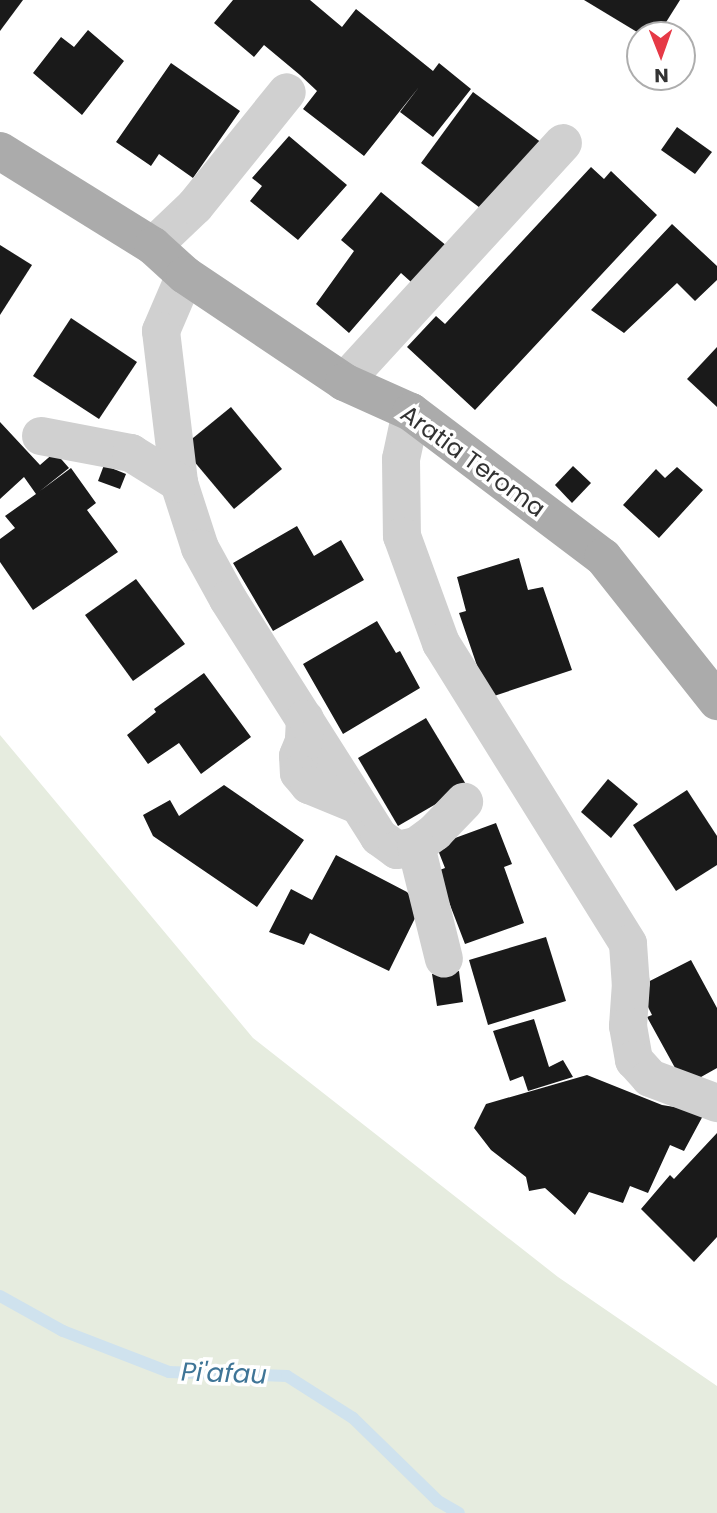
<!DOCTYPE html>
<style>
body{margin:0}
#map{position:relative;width:717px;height:1513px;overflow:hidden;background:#fff;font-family:Poppins,sans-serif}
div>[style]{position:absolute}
.green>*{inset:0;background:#e6ecdf}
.stream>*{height:12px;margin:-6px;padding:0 6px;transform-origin:6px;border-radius:6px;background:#cfe2ee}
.building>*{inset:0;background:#1a1a1a}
.minor>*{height:38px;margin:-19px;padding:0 19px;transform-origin:19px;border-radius:19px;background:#d0d0d0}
.major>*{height:38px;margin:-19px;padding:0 19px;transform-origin:19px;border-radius:19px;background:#ababab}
span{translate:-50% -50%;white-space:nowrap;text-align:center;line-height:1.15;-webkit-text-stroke:7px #fff;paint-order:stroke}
.street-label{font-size:24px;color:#333}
.water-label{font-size:26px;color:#3f7597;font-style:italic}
.north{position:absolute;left:626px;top:21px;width:70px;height:70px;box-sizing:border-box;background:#fff;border:2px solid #adadad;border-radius:50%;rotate:179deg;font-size:19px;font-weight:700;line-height:28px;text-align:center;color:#333}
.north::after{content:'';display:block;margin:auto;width:24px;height:32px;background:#e63946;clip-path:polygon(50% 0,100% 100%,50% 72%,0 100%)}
</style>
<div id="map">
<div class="green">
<i style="clip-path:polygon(0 735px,253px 1038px,558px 1277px,717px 1386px,717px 1513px,0 1513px)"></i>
</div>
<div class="stream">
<i style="left:0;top:1296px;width:72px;rotate:29.1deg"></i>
<i style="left:63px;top:1331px;width:114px;rotate:21.1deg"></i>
<i style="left:169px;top:1372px;width:118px;rotate:1.9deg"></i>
<i style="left:287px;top:1376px;width:78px;rotate:32.5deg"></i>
<i style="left:353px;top:1418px;width:119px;rotate:44.3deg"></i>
<i style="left:438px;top:1501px;width:24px;rotate:30deg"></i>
</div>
<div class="building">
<i style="clip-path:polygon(0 0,23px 0,0 31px)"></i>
<i style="clip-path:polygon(233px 0,310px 0,342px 27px,356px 9px,433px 71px,439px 63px,471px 89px,433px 137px,400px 112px,419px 87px,364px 156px,303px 109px,317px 91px,300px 75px,264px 45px,254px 57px,214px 23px)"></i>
<i style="clip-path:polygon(584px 0,680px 0,658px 35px,642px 35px)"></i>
<i style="clip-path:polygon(88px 30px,124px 61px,82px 115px,33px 73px,61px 37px,74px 47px)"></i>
<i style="clip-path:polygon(171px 63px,240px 111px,193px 178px,159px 154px,151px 166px,116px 142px)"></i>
<i style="clip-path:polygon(473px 92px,542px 143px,488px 214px,421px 163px)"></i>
<i style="clip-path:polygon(677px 127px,712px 152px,695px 174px,661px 150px)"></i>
<i style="clip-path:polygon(289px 136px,347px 185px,298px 240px,250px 201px,262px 186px,252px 178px)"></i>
<i style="clip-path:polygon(591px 167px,604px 179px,611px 171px,657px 215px,475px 410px,407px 347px,436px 316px,445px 324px)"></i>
<i style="clip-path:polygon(381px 192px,453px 251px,420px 290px,401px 273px,349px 333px,316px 304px,354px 251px,341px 240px)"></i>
<i style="clip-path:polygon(672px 224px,717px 266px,717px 280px,695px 301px,677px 283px,624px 333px,591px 310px)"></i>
<i style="clip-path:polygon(0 245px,32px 265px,0 315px)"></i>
<i style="clip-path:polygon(71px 318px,137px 362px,99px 419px,33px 376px)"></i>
<i style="clip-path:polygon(717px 347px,717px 407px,687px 379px)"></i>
<i style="clip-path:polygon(231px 407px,282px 469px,234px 509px,182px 447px)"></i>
<i style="clip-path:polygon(0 422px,40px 465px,55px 452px,69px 468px,40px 491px,71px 468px,96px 503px,87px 510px,118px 552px,33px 610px,0 562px,0 539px,15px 528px,5px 516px,36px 494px,24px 477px,0 499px)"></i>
<i style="clip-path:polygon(104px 465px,126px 474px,120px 489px,98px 481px)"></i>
<i style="clip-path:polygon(573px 466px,591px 483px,572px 503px,555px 485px)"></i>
<i style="clip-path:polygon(677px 467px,703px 490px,659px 538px,623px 505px,656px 469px,665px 478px)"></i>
<i style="clip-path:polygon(297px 526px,314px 556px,341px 540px,364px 580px,273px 631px,233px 563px)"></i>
<i style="clip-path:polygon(519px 558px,528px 590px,543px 587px,572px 670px,488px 698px,459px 613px,466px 611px,457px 577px)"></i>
<i style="clip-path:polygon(136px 579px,185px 644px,133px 681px,85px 615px)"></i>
<i style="clip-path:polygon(377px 621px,396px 653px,400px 651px,420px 688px,343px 734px,303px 664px)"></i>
<i style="clip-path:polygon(204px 673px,251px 737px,201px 774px,179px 743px,148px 764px,127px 735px,156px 712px,154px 709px)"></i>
<i style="clip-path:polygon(426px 718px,467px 786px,398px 826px,358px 758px)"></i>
<i style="clip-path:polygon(608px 779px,638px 804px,611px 838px,581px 812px)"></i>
<i style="clip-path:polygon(224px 785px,304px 840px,257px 907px,153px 836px,143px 815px,170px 800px,179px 816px)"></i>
<i style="clip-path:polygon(687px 790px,717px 836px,717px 865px,676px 891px,633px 825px)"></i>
<i style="clip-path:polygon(496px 823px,512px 864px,504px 867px,524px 923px,465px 944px,437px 871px,445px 868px,436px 845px)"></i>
<i style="clip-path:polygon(336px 855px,407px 892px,420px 908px,389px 971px,310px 933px,304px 945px,269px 932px,291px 889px,312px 900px)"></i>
<i style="clip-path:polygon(546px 937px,566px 1001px,488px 1025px,469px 960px)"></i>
<i style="clip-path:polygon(691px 960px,717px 1008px,717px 1068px,685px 1086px,647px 1017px,652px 1015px,638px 987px)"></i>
<i style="clip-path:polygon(459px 971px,463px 1002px,437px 1006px,432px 974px)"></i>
<i style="clip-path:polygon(534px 1019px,549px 1067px,563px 1060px,573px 1077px,528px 1091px,523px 1076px,510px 1081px,493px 1031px)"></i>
<i style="clip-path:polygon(587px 1075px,662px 1105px,705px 1112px,684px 1151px,670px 1145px,648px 1193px,630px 1186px,623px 1203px,589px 1192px,575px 1215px,545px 1188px,529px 1191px,526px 1177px,491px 1150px,474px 1128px,486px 1104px)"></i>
<i style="clip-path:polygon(717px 1133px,717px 1237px,694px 1262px,641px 1209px,670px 1175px,674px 1179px)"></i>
</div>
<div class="minor">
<i style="left:153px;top:246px;width:58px;rotate:-43.6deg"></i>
<i style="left:195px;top:206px;width:146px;rotate:-51.1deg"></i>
<i style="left:185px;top:275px;width:61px;rotate:113.2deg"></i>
<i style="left:161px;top:331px;width:153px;rotate:83.2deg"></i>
<i style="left:179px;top:483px;width:68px;rotate:72.1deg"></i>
<i style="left:200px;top:548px;width:58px;rotate:61.2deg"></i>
<i style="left:228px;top:599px;width:282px;rotate:57.6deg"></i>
<i style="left:379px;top:837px;width:22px;rotate:36deg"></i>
<i style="left:397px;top:850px;width:19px;rotate:-12deg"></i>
<i style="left:416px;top:846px;width:24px;rotate:-36deg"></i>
<i style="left:435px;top:832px;width:42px;rotate:-46deg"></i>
<i style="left:344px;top:382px;width:324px;rotate:-47.5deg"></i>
<i style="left:411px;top:412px;width:48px;rotate:102deg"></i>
<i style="left:401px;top:459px;width:77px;rotate:89.3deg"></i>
<i style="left:402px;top:536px;width:114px;rotate:70deg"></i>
<i style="left:441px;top:643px;width:354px;rotate:58.1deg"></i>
<i style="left:628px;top:944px;width:39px;rotate:86deg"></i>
<i style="left:631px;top:983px;width:43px;rotate:94deg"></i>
<i style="left:628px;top:1026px;width:35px;rotate:80deg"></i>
<i style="left:634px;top:1060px;width:24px;rotate:48deg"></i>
<i style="left:650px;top:1078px;width:72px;rotate:20.5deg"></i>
<i style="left:41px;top:436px;width:92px;rotate:10.7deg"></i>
<i style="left:131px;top:453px;width:57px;rotate:32deg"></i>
<i style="left:305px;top:719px;width:22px;rotate:93deg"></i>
<i style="left:304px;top:741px;width:16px;rotate:112deg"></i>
<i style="left:298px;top:756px;width:17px;rotate:87deg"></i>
<i style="left:299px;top:773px;width:16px;rotate:50deg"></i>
<i style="left:309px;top:785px;width:50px;rotate:22.4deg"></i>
<i style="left:416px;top:846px;width:116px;rotate:76.1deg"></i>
</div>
<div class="major">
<i style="left:0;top:151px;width:180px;rotate:31.8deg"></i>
<i style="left:153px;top:246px;width:43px;rotate:42.2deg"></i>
<i style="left:185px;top:275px;width:192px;rotate:33.9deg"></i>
<i style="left:344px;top:382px;width:73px;rotate:24.1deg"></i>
<i style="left:411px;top:412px;width:241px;rotate:37.1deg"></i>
<i style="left:603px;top:557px;width:184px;rotate:51.6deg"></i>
</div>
<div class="street-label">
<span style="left:473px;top:461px;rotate:36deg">Aratia Teroma</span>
</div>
<div class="water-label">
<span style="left:224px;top:1374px;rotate:2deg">Pi'afau</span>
</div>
<div class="north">N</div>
</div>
